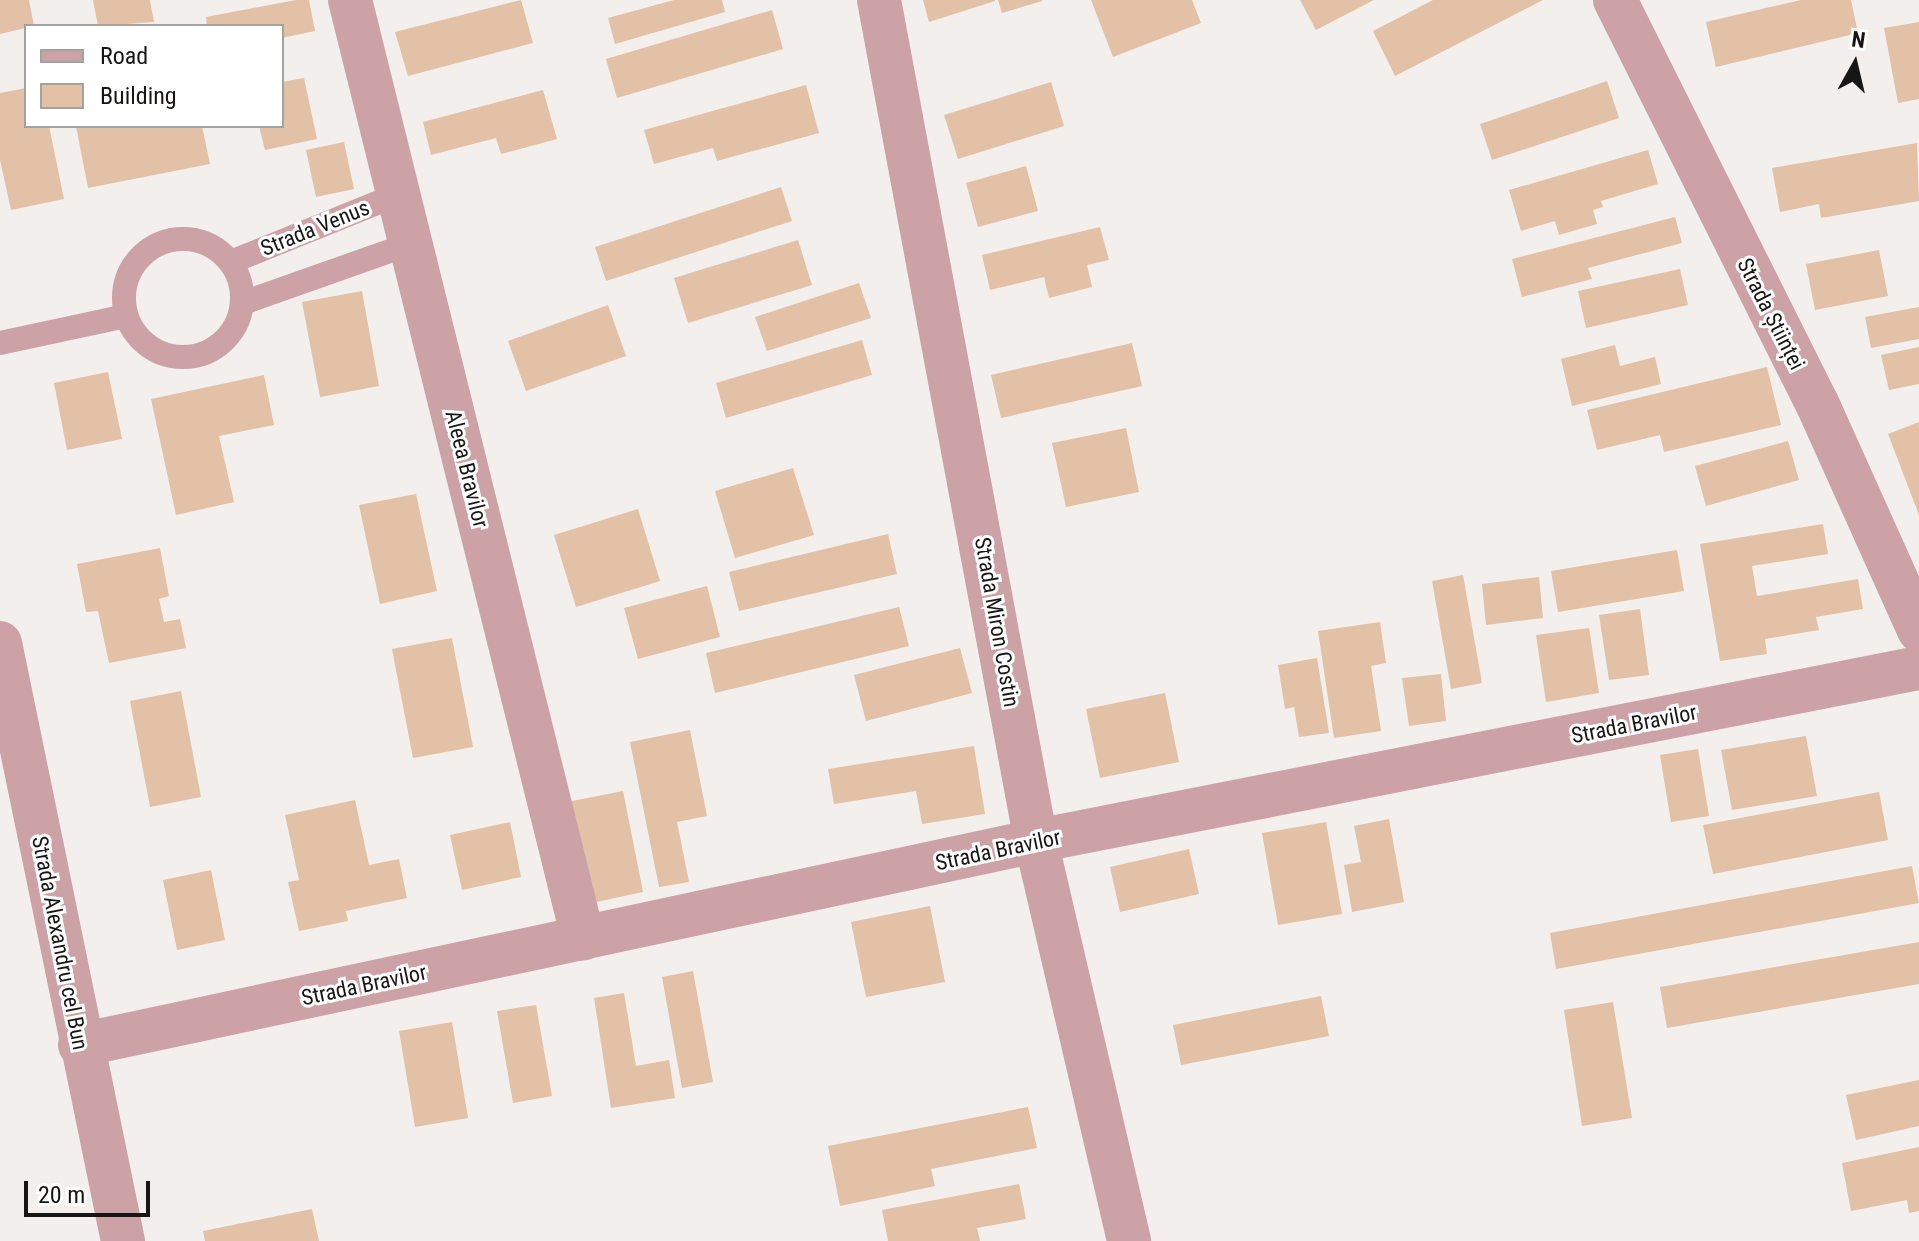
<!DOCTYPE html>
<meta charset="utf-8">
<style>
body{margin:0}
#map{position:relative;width:1919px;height:1241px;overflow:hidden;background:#f2efec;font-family:"Roboto Condensed",sans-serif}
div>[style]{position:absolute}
.building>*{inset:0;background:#e2c1a7}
.service>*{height:24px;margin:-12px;padding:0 12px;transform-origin:12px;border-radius:12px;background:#cca2a7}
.service>.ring{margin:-12px;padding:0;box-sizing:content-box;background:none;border:24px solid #cca2a7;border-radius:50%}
.minor>*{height:44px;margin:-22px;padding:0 22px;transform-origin:22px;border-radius:22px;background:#cca2a7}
span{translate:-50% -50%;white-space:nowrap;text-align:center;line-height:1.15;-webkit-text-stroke:6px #fff;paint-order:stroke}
.street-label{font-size:22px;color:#171615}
.legend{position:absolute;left:24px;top:24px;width:260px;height:104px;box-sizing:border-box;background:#fff;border:2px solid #a2a2a1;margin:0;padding:10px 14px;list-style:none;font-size:24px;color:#171615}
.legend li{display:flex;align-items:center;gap:16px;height:40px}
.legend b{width:40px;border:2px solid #a2a2a1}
.north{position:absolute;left:1815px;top:24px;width:80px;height:80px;-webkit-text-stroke:6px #fff;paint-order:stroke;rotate:8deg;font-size:22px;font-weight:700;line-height:32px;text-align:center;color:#171615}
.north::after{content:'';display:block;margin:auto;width:28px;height:36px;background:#171615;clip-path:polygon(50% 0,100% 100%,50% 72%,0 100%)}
.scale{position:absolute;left:24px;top:1181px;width:126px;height:36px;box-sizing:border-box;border:4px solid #171615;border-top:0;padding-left:10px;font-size:24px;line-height:28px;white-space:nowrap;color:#171615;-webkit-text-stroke:6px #fff;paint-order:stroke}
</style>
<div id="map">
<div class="building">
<i style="clip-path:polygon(0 0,29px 0,34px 26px,0 34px)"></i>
<i style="clip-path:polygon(93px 0,150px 0,154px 22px,98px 26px)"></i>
<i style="clip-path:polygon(296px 0,309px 0,315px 31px,282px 38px,282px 26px,207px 26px,206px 17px)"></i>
<i style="clip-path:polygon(521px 0,533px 43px,408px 76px,395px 32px)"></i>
<i style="clip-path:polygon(674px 0,722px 0,725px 12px,615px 44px,608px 18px)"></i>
<i style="clip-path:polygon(923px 0,995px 0,995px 1px,929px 22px)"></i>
<i style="clip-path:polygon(998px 0,1042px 0,1042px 1px,1002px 13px)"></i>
<i style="clip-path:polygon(1091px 0,1192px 0,1201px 23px,1113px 57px)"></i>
<i style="clip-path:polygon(1300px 0,1374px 0,1316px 30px)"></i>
<i style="clip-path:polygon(1433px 0,1543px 0,1395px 76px,1373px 31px)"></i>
<i style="clip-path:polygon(1801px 0,1851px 0,1858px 33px,1716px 67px,1706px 22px)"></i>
<i style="clip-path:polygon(772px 10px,783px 49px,617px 98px,606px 59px)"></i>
<i style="clip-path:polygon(1919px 22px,1919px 99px,1898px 103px,1884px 28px)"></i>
<i style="clip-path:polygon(304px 78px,317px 139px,265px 150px,259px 126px,282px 126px,282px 82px)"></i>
<i style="clip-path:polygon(1607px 81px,1619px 118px,1492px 160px,1480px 124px)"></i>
<i style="clip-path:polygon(1051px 82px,1064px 126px,958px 159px,944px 115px)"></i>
<i style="clip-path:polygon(806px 85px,819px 133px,717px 161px,713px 148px,654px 164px,644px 130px)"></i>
<i style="clip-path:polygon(26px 88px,26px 126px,49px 126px,64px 199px,11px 210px,0 160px,0 93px)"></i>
<i style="clip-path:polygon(543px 90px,557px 139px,501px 154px,496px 138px,431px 155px,423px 122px)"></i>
<i style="clip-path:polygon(76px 126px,202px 126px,210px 164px,88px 188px)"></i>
<i style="clip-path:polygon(344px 142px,354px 189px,316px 197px,306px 150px)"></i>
<i style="clip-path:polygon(1917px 143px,1919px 201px,1821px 218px,1819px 204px,1780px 212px,1772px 168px)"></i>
<i style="clip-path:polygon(1648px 150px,1658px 184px,1601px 201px,1603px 207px,1593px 210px,1597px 224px,1559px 235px,1555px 221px,1521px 231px,1509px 190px)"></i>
<i style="clip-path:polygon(1026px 166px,1038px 211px,978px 227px,966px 183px)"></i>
<i style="clip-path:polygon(781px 187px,792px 221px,606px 281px,595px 247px)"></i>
<i style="clip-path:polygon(1675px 217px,1682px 243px,1588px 268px,1592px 279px,1522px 297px,1512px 259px)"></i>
<i style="clip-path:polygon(1100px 227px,1109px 260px,1087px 265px,1092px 287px,1049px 298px,1044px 277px,990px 290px,982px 255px)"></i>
<i style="clip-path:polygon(798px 240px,812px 285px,688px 323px,674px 278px)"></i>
<i style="clip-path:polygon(1879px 250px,1888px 296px,1815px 310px,1806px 264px)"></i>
<i style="clip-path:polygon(1680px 269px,1688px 305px,1586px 328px,1578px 291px)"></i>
<i style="clip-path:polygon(859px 283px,871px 318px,767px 351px,755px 317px)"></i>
<i style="clip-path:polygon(362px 291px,379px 386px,320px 397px,302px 302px)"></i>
<i style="clip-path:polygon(608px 305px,626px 356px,526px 391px,508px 341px)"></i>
<i style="clip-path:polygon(1919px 307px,1919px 339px,1871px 348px,1865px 317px)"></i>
<i style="clip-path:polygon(862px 340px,872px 375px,726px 418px,716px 383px)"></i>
<i style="clip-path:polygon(1132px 343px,1142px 386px,1001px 418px,991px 375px)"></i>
<i style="clip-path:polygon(1615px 345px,1620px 366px,1655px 357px,1661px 384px,1572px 406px,1561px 359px)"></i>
<i style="clip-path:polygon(1919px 347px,1919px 384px,1889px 390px,1881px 355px)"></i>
<i style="clip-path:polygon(1767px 367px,1781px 425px,1664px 452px,1660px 435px,1597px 450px,1587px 410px)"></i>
<i style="clip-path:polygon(108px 372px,122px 439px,67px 450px,54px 383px)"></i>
<i style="clip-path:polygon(264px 375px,274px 425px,219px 436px,234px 502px,176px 515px,151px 399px)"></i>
<i style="clip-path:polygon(1919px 422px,1919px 515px,1888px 434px)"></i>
<i style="clip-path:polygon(1126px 428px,1139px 492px,1066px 507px,1052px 443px)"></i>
<i style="clip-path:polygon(1788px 441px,1799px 480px,1706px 506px,1695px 466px)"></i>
<i style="clip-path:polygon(793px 468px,814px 535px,735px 558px,715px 491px)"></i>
<i style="clip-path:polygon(416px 494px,437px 591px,380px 604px,359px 505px)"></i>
<i style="clip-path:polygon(638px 509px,660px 581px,576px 607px,554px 535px)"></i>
<i style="clip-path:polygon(1823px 524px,1828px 554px,1752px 566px,1757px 596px,1858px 579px,1863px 609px,1816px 617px,1819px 630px,1765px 639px,1767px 654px,1720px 661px,1700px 544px)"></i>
<i style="clip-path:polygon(888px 534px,897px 574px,739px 611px,729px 572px)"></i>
<i style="clip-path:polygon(160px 548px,169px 596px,159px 599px,164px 622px,180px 619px,186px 648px,109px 663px,98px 611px,86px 612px,77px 564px)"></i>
<i style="clip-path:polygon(1677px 550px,1684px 591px,1558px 612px,1551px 571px)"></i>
<i style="clip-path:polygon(1463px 575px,1482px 683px,1451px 689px,1432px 581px)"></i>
<i style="clip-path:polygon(1539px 577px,1543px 618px,1486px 625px,1482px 584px)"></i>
<i style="clip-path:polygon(707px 586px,720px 637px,638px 659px,624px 608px)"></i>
<i style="clip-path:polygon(899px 607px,909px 646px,715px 693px,706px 653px)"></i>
<i style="clip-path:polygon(1640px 609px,1649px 675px,1609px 680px,1599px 615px)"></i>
<i style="clip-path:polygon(1380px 622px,1386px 663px,1371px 666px,1381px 731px,1334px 738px,1318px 631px)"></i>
<i style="clip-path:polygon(1589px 628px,1599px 693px,1546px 702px,1536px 635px)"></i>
<i style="clip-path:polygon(452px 638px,473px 747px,413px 758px,392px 649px)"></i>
<i style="clip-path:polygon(960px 648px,972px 693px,866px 721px,854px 675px)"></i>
<i style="clip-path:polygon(1317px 658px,1329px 733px,1299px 737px,1294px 707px,1285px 709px,1278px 665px)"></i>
<i style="clip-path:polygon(1441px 674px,1446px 721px,1409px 726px,1402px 678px)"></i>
<i style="clip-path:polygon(181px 691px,201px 797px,150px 807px,130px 701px)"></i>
<i style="clip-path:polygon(1165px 693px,1179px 762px,1100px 778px,1086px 709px)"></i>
<i style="clip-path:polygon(690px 730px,707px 816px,677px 822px,689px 882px,659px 887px,630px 742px)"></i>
<i style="clip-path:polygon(1806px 736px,1817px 796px,1732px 810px,1721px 750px)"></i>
<i style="clip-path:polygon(974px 746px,985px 814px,922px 824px,916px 791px,834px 804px,828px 769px)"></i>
<i style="clip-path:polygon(1698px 749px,1709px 816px,1671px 822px,1660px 755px)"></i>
<i style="clip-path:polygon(623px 791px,643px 892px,587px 904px,567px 802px)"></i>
<i style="clip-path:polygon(1879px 792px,1888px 840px,1713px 874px,1703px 825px)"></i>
<i style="clip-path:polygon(355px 800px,369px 865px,399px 859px,407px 898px,346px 911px,348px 921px,299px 931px,288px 882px,299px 880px,285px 815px)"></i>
<i style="clip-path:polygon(1389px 819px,1404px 902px,1352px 912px,1344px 865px,1361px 862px,1354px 826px)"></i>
<i style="clip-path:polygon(510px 822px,521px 877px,462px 890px,450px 835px)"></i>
<i style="clip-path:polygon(1326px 822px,1342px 914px,1278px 925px,1262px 833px)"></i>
<i style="clip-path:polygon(1189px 849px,1199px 894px,1120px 912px,1110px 867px)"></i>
<i style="clip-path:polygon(1912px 866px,1919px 903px,1556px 969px,1550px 933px)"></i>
<i style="clip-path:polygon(211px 870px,225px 940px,177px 950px,163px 880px)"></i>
<i style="clip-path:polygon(930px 906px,945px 982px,866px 997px,851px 922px)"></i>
<i style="clip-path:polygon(1919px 942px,1919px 984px,1667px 1028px,1660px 987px)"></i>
<i style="clip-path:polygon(693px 971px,713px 1082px,682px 1088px,662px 977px)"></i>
<i style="clip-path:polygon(624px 993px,636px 1066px,669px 1060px,675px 1098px,611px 1108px,594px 998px)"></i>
<i style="clip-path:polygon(1321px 996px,1329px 1036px,1181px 1065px,1173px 1025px)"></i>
<i style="clip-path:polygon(1613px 1002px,1632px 1118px,1582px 1126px,1564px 1010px)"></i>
<i style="clip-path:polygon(536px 1005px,552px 1096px,513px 1103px,497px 1011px)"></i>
<i style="clip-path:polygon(452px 1022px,468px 1118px,415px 1127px,399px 1031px)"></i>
<i style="clip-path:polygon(1919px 1080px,1919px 1126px,1856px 1140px,1846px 1095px)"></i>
<i style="clip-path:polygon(1028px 1107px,1037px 1148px,931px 1169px,935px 1186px,840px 1206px,828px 1146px)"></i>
<i style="clip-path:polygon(1919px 1147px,1919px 1211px,1909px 1213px,1907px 1200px,1851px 1211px,1842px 1163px)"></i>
<i style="clip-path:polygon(1019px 1184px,1026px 1219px,977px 1228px,980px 1241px,888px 1241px,882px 1210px)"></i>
<i style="clip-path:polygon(312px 1209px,319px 1241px,205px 1241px,203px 1231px)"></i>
</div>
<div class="service">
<i class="ring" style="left:124px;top:239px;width:94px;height:94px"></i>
<i style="left:231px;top:262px;width:181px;rotate:-22deg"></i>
<i style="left:243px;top:303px;width:179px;rotate:-19.5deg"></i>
<i style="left:0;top:343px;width:129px;rotate:-12.1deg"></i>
</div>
<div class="minor">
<i style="left:350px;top:0;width:967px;rotate:76.05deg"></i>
<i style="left:879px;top:0;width:856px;rotate:79.43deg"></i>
<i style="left:1036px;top:841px;width:411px;rotate:76.9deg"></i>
<i style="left:1615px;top:0;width:451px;rotate:63.4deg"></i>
<i style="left:1817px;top:403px;width:249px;rotate:65.8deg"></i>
<i style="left:0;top:643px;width:611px;rotate:78.38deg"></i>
<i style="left:80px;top:1045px;width:978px;rotate:-12.05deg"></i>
<i style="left:1036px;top:841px;width:900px;rotate:-11.09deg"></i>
</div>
<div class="street-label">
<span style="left:315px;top:228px;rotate:-22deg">Strada Venus</span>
<span style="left:1771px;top:314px;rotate:63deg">Strada Științei</span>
<span style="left:467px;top:469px;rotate:76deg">Aleea Bravilor</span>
<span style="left:997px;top:622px;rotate:80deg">Strada Miron Costin</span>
<span style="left:1634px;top:724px;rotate:-11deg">Strada Bravilor</span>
<span style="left:998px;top:850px;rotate:-12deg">Strada Bravilor</span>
<span style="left:60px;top:943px;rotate:79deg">Strada Alexandru cel Bun</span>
<span style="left:364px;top:985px;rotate:-12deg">Strada Bravilor</span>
</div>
<ul class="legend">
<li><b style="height:10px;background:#cca2a7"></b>Road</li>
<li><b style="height:22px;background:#e2c1a7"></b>Building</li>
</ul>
<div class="north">N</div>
<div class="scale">20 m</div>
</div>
